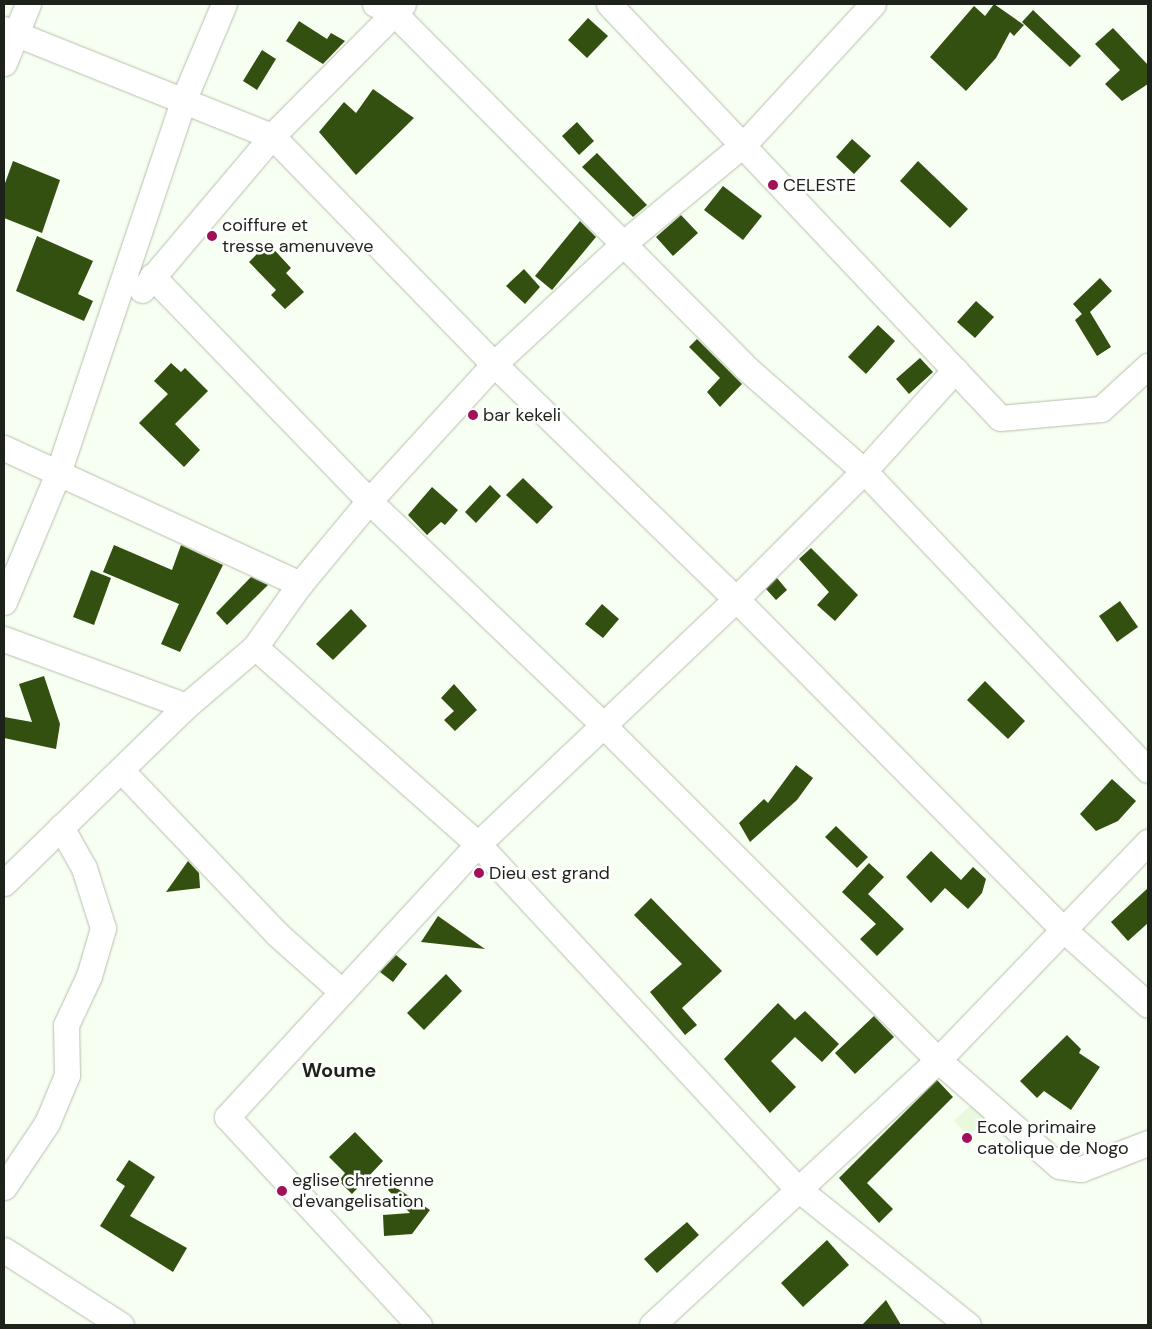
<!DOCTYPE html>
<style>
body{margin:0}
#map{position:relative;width:1152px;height:1329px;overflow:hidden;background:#f7fef2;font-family:"DM Sans",sans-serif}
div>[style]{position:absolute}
.built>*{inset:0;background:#e9f9dd}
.building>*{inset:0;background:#335010}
.roads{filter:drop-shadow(0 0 1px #b5c0ac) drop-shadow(0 0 1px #b5c0ac)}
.minor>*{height:25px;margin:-12.5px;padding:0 12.5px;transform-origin:12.5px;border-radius:12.5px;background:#fff}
.dots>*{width:14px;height:14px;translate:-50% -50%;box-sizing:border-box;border:2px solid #fff;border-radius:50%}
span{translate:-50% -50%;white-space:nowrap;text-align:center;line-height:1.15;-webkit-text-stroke:5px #fff;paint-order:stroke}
.poi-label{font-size:18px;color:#1d221a}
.left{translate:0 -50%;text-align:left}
.quarter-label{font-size:20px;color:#1d221a;font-weight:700}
.frame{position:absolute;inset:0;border:5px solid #1d221a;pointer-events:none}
</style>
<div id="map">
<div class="built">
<i style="clip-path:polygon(973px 1103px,987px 1118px,968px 1136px,954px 1121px)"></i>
</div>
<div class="building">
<i style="clip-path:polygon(994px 4px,1024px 25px,1014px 36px,1010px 32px,996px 58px,966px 91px,930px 57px,974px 6px,985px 16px)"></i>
<i style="clip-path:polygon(1033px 10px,1081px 56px,1070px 67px,1022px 22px)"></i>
<i style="clip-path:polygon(588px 18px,608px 36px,587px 58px,568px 40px)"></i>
<i style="clip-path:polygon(299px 21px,327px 39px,331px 33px,345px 41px,323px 64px,286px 41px)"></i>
<i style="clip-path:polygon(1113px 28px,1148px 65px,1148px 84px,1122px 101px,1105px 84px,1120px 70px,1095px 44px)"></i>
<i style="clip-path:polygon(262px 50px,276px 59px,257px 90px,243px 81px)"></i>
<i style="clip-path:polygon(373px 89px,414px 118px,356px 175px,319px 132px,344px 102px,356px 113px)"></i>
<i style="clip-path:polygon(577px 122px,594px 141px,579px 155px,562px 136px)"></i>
<i style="clip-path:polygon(852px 139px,871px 156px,854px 174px,836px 157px)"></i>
<i style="clip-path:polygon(597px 153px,647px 205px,633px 217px,582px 167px)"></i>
<i style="clip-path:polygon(13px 161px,60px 180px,42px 233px,4px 218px,4px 186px)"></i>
<i style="clip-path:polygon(918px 161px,968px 209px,950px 228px,900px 181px)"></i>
<i style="clip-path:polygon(723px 186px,762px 216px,743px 240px,704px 210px)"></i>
<i style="clip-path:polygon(681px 215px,698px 233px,673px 256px,656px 237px)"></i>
<i style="clip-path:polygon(580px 221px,596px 237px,552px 290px,535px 276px)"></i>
<i style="clip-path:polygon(37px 236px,93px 261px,78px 294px,93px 301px,84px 321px,16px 291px)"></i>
<i style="clip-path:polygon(268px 243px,291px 268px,286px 273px,304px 292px,285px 309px,271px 295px,276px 290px,249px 262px)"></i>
<i style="clip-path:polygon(524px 269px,540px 287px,525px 304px,506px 286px)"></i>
<i style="clip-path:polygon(1100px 278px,1112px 291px,1090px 312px,1111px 347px,1097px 356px,1075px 320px,1082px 314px,1073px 304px)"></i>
<i style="clip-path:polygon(976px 301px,994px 317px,975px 338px,957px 322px)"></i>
<i style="clip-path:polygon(878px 325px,895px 341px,866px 374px,848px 357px)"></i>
<i style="clip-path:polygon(697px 339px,742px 384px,720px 407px,707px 392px,720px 378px,689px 347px)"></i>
<i style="clip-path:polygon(920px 358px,933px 372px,909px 394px,896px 379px)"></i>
<i style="clip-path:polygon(171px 363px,181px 372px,185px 368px,208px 391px,175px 424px,200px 450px,184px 467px,139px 423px,168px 394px,154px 381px)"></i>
<i style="clip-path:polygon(523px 478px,553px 507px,537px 524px,506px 495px)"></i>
<i style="clip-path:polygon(490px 485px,501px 496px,476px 523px,465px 512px)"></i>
<i style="clip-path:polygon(432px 487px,458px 510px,445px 525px,441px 522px,427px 535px,408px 515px)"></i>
<i style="clip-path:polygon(114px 545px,172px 570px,181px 545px,223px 565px,180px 652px,161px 644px,179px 604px,103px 572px)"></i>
<i style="clip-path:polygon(811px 548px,858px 595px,835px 621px,817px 605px,829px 592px,799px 559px)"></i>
<i style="clip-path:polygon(91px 570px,111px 578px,94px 625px,73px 617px)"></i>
<i style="clip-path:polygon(251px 577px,268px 585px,227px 625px,216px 613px)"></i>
<i style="clip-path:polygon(777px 578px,787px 590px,776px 600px,766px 589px)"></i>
<i style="clip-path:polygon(1120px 601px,1138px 627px,1117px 642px,1099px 616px)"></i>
<i style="clip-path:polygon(602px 604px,619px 619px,603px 638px,585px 624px)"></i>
<i style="clip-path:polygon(351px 609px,367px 626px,333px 660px,316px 644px)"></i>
<i style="clip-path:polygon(44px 676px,60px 724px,56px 749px,4px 738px,4px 717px,32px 722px,19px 684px)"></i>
<i style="clip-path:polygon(985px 681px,1025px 721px,1008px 739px,967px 700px)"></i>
<i style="clip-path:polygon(454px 684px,477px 710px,455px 731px,444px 720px,454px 711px,441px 698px)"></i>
<i style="clip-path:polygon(796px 765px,813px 778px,797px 800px,750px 842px,739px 823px,764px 799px,768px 803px)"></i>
<i style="clip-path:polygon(1112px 779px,1136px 801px,1118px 821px,1096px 831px,1080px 814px)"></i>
<i style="clip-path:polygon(836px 826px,868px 857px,857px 868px,825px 837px)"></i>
<i style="clip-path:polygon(931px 851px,961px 880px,973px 867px,986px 879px,982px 893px,968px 909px,945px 888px,931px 903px,906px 877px)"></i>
<i style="clip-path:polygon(188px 861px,199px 873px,200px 888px,166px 892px)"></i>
<i style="clip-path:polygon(869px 863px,884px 877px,868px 894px,904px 929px,877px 956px,860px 939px,876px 924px,842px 892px)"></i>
<i style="clip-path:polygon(1148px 888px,1148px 923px,1128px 941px,1111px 922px)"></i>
<i style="clip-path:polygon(651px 898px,722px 971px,682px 1008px,697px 1025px,685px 1035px,650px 992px,682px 964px,634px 915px)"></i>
<i style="clip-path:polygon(438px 916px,485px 949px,421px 942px)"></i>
<i style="clip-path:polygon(396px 955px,407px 964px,393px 982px,380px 972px)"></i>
<i style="clip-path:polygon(446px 974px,462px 991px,424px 1030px,407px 1013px)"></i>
<i style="clip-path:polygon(778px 1003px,795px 1020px,805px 1011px,839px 1044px,822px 1062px,795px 1037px,771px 1061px,796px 1087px,770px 1113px,724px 1059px)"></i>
<i style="clip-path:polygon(874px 1016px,894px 1037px,855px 1074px,835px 1053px)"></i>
<i style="clip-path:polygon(1067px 1035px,1081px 1049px,1079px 1053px,1100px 1067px,1071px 1110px,1044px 1091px,1037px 1098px,1020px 1081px)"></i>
<i style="clip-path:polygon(937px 1080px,953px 1097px,867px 1183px,893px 1209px,879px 1223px,839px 1178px)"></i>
<i style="clip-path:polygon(355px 1132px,383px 1161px,352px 1194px,339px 1181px,345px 1173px,329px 1157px)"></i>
<i style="clip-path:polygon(129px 1160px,155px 1177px,130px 1216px,187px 1248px,173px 1272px,100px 1226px,125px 1186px,116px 1180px)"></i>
<i style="clip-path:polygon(392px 1185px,430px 1210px,412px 1234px,384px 1236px,383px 1215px,410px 1213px,388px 1190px)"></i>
<i style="clip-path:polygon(687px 1222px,699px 1235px,657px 1273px,644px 1259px)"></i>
<i style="clip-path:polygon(827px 1240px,849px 1265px,803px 1307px,781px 1283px)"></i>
<i style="clip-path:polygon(886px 1300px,901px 1325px,862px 1325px)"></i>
</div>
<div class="roads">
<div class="minor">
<i style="left:375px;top:4px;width:21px;rotate:25deg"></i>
<i style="left:394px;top:13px;width:499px;rotate:45.2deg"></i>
<i style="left:745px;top:367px;width:158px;rotate:41.2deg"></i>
<i style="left:864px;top:471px;width:412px;rotate:46.5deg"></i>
<i style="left:609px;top:4px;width:569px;rotate:46.64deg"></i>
<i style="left:1000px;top:418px;width:101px;rotate:-5.1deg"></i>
<i style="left:1101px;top:409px;width:64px;rotate:-42.5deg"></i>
<i style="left:4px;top:29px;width:289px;rotate:21.8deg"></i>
<i style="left:272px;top:136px;width:318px;rotate:45.8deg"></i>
<i style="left:494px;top:364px;width:337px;rotate:44.2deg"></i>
<i style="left:736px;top:599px;width:467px;rotate:45.3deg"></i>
<i style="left:1065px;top:931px;width:111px;rotate:41.7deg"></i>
<i style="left:4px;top:63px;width:64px;rotate:-67.9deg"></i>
<i style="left:152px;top:276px;width:313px;rotate:46deg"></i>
<i style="left:369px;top:501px;width:323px;rotate:43.7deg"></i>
<i style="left:602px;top:724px;width:475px;rotate:45deg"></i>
<i style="left:938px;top:1060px;width:161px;rotate:41.2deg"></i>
<i style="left:1059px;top:1166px;width:22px;rotate:8deg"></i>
<i style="left:1081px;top:1169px;width:72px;rotate:-21.2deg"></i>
<i style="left:142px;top:290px;width:202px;rotate:-49.8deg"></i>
<i style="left:272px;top:136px;width:186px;rotate:-45.2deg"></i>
<i style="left:4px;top:448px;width:326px;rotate:24.7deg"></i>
<i style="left:4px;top:602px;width:137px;rotate:-67.2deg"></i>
<i style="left:57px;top:476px;width:396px;rotate:-71.4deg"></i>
<i style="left:183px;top:101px;width:105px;rotate:-67.1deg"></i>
<i style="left:4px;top:639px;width:194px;rotate:20.2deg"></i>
<i style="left:255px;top:647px;width:298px;rotate:41.5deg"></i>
<i style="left:478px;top:844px;width:469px;rotate:47.2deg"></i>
<i style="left:797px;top:1188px;width:219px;rotate:38.7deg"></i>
<i style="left:121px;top:770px;width:226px;rotate:46.4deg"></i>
<i style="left:277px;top:934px;width:87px;rotate:41.7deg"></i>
<i style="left:4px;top:883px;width:254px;rotate:-44.2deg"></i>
<i style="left:186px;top:706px;width:91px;rotate:-40.5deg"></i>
<i style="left:255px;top:647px;width:77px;rotate:-54.5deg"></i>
<i style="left:300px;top:584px;width:108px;rotate:-50.3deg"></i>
<i style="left:369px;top:501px;width:185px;rotate:-47.6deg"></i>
<i style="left:494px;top:364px;width:178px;rotate:-42.9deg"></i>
<i style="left:624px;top:243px;width:157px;rotate:-39.6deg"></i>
<i style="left:745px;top:143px;width:189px;rotate:-47.4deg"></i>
<i style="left:4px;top:1187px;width:77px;rotate:-56.1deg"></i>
<i style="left:47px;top:1123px;width:52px;rotate:-67.4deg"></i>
<i style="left:67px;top:1075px;width:50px;rotate:-91.1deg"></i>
<i style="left:66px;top:1025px;width:54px;rotate:-64.9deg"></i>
<i style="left:89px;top:976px;width:50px;rotate:-73.7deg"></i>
<i style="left:103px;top:928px;width:63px;rotate:-107.6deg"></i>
<i style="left:84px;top:868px;width:47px;rotate:-119.3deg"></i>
<i style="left:4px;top:1250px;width:139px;rotate:32.7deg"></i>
<i style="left:419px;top:1325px;width:283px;rotate:-132.7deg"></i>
<i style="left:227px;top:1117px;width:371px;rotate:-47.4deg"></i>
<i style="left:478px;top:844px;width:356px;rotate:-43.5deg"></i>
<i style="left:736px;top:599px;width:181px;rotate:-45deg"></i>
<i style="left:864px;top:471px;width:136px;rotate:-48deg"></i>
<i style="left:652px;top:1325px;width:390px;rotate:-42.8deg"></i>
<i style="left:938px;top:1060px;width:303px;rotate:-46.1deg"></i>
</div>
</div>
<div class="dots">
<i style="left:773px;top:185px;background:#a0115a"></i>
<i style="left:212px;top:236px;background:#a0115a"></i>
<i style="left:473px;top:415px;background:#a0115a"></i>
<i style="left:479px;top:873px;background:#a0115a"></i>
<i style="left:967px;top:1138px;background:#a0115a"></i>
<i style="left:282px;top:1191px;background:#a0115a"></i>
</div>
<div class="poi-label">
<span class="left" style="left:783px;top:185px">CELESTE</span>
<span class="left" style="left:222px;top:236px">coiffure et<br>tresse amenuveve</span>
<span class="left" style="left:483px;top:415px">bar kekeli</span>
<span class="left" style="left:489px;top:873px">Dieu est grand</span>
<span class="left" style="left:977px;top:1138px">Ecole primaire<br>catolique de Nogo</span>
<span class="left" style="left:292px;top:1191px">eglise chretienne<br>d'evangelisation</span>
</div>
<div class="quarter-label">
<span style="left:339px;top:1070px">Woume</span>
</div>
<div class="frame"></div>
</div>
